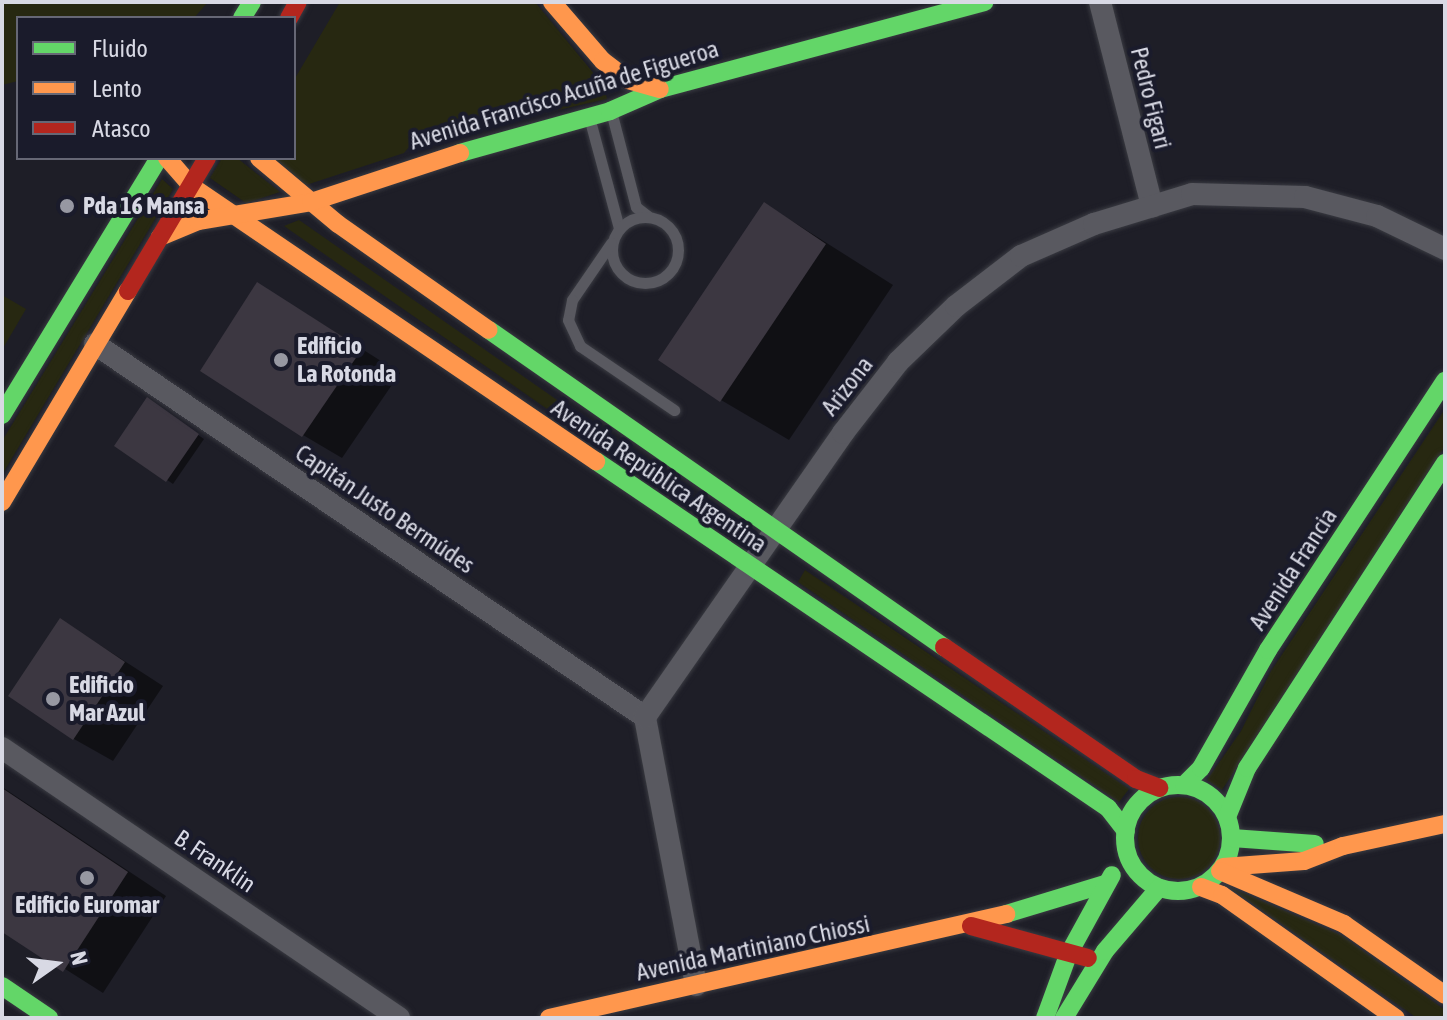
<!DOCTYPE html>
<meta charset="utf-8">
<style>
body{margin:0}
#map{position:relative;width:1447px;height:1020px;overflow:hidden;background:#1e1e27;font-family:"Asap Condensed",sans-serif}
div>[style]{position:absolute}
.green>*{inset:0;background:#272811}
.round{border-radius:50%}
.shadow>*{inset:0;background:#0007}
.building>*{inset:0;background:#3c3741}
.roads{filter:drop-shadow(0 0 2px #3a3b42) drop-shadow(0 0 2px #3a3b42)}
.lane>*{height:11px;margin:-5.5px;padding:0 5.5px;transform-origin:5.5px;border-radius:5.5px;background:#595960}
.lane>.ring{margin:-5.5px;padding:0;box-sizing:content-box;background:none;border:11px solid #595960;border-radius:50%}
.street>*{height:22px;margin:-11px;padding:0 11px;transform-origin:11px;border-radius:11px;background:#595960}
.fast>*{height:18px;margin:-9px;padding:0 9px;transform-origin:9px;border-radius:9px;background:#63d668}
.fast>.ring{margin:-9px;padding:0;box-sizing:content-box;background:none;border:18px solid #63d668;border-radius:50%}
.slow>*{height:18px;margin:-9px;padding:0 9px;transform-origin:9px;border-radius:9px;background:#ff974d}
.jam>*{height:18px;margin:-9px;padding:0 9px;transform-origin:9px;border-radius:9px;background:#b3261e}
.dots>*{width:22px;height:22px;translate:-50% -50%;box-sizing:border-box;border:4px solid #1a1b2b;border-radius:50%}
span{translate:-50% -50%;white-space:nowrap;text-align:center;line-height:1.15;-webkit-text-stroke:8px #1a1b2b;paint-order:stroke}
.street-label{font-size:24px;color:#d8d9e4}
.poi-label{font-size:24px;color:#d8d9e4;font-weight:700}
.left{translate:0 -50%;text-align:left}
.frame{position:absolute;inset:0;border:4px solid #d8d9e4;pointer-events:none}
.legend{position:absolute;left:16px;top:16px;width:280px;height:144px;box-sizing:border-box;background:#1a1b2b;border:2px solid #666775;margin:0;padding:10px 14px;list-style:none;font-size:24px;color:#d8d9e4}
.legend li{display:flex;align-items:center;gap:16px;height:40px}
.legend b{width:40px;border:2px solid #666775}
.north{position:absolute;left:16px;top:924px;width:80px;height:80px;-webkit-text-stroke:6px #1a1b2b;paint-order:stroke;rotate:76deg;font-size:22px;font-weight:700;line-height:32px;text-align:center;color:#d8d9e4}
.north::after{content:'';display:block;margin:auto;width:28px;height:36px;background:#d8d9e4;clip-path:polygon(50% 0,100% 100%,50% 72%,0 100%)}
</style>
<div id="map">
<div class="green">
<i style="clip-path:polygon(2px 2px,208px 2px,194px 18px,18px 18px,18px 81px,2px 85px)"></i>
<i style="clip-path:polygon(340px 2px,535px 2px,604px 86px,607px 99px,558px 110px,564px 97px,424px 129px,404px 153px,306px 185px,274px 158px,294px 158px,294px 80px)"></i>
<i style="clip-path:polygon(222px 158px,237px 158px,280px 192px,246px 203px,210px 178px)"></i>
<i style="clip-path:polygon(162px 179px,173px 189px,2px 475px,2px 441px)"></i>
<i style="clip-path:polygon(299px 220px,729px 520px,721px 530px,284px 226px)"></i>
<i style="clip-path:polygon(2px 295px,26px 309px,2px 350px)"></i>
<i style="clip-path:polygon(1445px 409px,1445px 446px,1222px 790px,1207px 780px,1241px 731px,1271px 671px)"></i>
<i style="clip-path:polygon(805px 570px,1129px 789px,1119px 802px,798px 582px)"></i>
<i class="round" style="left:1138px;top:797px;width:82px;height:82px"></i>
<i style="clip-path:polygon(1227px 886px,1341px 935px,1445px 1010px,1445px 1018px,1417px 1018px)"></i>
</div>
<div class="shadow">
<i style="clip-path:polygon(765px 204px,893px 285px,789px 440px,721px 400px)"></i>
<i style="clip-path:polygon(297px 308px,400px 373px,342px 458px,303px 435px)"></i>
<i style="clip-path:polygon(154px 404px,204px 439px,173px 484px,117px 445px)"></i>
<i style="clip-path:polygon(61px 620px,163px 686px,113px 761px,74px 739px)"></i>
<i style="clip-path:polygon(2px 787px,166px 896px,103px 993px,2px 929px)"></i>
</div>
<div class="building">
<i style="clip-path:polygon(764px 202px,826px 244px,720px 402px,658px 360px)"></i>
<i style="clip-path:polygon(257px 282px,362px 349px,302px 437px,200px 371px)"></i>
<i style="clip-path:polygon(147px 397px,199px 434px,166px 482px,114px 446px)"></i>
<i style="clip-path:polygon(60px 618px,125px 662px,73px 740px,8px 696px)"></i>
<i style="clip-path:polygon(2px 788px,128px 872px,63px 972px,2px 932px)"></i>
</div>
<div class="roads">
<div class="lane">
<i style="left:612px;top:115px;width:95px;rotate:75.4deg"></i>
<i style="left:636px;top:207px;width:15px;rotate:37deg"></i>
<i style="left:589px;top:117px;width:115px;rotate:74.9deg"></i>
<i class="ring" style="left:612px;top:217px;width:55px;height:55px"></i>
<i style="left:611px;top:243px;width:69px;rotate:124.4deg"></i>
<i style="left:572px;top:300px;width:20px;rotate:101deg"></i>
<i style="left:568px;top:320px;width:29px;rotate:65deg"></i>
<i style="left:580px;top:346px;width:114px;rotate:34.2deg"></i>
</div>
<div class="street">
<i style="left:1100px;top:2px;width:211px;rotate:75.7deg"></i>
<i style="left:95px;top:344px;width:665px;rotate:34.14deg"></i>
<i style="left:2px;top:748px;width:480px;rotate:34.2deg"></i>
<i style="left:696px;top:985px;width:273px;rotate:-100.8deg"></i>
<i style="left:645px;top:717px;width:346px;rotate:-55.1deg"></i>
<i style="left:843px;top:433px;width:90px;rotate:-52.2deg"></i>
<i style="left:898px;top:362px;width:81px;rotate:-44deg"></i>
<i style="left:956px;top:306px;width:82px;rotate:-37.6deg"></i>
<i style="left:1021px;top:256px;width:80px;rotate:-23.7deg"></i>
<i style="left:1094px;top:224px;width:102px;rotate:-17deg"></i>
<i style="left:1192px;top:194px;width:113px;rotate:1.5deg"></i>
<i style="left:1305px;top:197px;width:74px;rotate:14.8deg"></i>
<i style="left:1377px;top:216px;width:76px;rotate:25.9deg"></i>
</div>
<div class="fast">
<i style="left:242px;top:18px;width:19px;rotate:-58deg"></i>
<i style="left:460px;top:153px;width:156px;rotate:-15.6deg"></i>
<i style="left:610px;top:111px;width:55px;rotate:-23.7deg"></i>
<i style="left:660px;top:89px;width:336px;rotate:-15deg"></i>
<i style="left:489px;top:330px;width:555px;rotate:34.87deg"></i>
<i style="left:2px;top:415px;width:301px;rotate:-58.6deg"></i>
<i style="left:596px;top:461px;width:619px;rotate:34.13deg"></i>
<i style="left:1108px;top:808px;width:29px;rotate:52deg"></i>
<i class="ring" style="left:1125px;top:785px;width:88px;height:88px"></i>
<i style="left:1184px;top:785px;width:24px;rotate:-45deg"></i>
<i style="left:1201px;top:768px;width:136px;rotate:-60.4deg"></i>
<i style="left:1268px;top:650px;width:322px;rotate:-56.7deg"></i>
<i style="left:1227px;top:817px;width:53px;rotate:-67.8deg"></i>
<i style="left:1247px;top:768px;width:364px;rotate:-57deg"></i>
<i style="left:1232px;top:838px;width:83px;rotate:4.1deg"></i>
<i style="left:1006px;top:914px;width:103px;rotate:-16.9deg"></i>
<i style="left:2px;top:986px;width:57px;rotate:34.2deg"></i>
<i style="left:1045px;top:1018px;width:67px;rotate:-69.9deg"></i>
<i style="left:1068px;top:955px;width:91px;rotate:-61.2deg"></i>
<i style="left:1064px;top:1018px;width:79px;rotate:-58.5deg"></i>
<i style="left:1105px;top:951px;width:83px;rotate:-49.4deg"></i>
</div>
<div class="slow">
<i style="left:552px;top:2px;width:78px;rotate:49.2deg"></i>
<i style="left:603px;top:61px;width:31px;rotate:37deg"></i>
<i style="left:628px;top:80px;width:33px;rotate:16deg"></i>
<i style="left:167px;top:158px;width:37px;rotate:49deg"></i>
<i style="left:191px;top:186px;width:490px;rotate:34.2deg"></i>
<i style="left:259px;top:158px;width:103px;rotate:39.9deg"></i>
<i style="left:338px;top:224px;width:184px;rotate:35.1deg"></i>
<i style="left:160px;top:237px;width:41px;rotate:-22.8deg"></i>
<i style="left:198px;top:221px;width:115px;rotate:-9.5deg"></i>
<i style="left:311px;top:202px;width:157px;rotate:-18.2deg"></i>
<i style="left:2px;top:502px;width:246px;rotate:-59.2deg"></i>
<i style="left:1223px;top:867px;width:81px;rotate:-4.2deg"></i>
<i style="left:1304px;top:861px;width:42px;rotate:-21deg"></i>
<i style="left:1343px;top:846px;width:104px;rotate:-12.2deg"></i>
<i style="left:1220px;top:871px;width:135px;rotate:23.1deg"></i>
<i style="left:1344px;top:924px;width:123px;rotate:35.1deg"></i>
<i style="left:1201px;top:887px;width:22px;rotate:21deg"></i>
<i style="left:1222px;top:895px;width:213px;rotate:35.3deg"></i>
<i style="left:549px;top:1018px;width:469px;rotate:-12.8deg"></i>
</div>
<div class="jam">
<i style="left:289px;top:18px;width:18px;rotate:-61deg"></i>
<i style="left:128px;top:291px;width:155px;rotate:-59.3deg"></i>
<i style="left:944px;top:647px;width:233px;rotate:34.5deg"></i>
<i style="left:1136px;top:779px;width:25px;rotate:21deg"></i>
<i style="left:971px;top:926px;width:121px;rotate:15.3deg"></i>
</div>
</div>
<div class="dots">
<i style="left:67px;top:206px;background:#9798a2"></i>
<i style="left:281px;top:360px;background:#9798a2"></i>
<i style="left:53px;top:699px;background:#9798a2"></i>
<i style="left:87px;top:878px;background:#9798a2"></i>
</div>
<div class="street-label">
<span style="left:564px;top:95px;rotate:-17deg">Avenida Francisco Acuña de Figueroa</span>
<span style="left:1151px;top:98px;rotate:76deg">Pedro Figari</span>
<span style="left:847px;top:386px;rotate:-52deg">Arizona</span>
<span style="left:659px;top:476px;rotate:34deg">Avenida República Argentina</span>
<span style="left:385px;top:509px;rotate:34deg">Capitán Justo Bermúdes</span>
<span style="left:1293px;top:569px;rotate:-57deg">Avenida Francia</span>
<span style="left:215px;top:861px;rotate:34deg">B. Franklin</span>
<span style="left:753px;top:948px;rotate:-12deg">Avenida Martiniano Chiossi</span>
</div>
<div class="poi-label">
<span class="left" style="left:83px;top:206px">Pda 16 Mansa</span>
<span class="left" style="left:297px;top:360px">Edificio<br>La Rotonda</span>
<span class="left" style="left:69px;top:699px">Edificio<br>Mar Azul</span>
<span style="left:87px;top:905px">Edificio Euromar</span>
</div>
<div class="frame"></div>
<ul class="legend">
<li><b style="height:10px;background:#63d668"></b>Fluido</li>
<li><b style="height:10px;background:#ff974d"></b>Lento</li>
<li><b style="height:10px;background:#b3261e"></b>Atasco</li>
</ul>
<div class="north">N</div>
</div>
